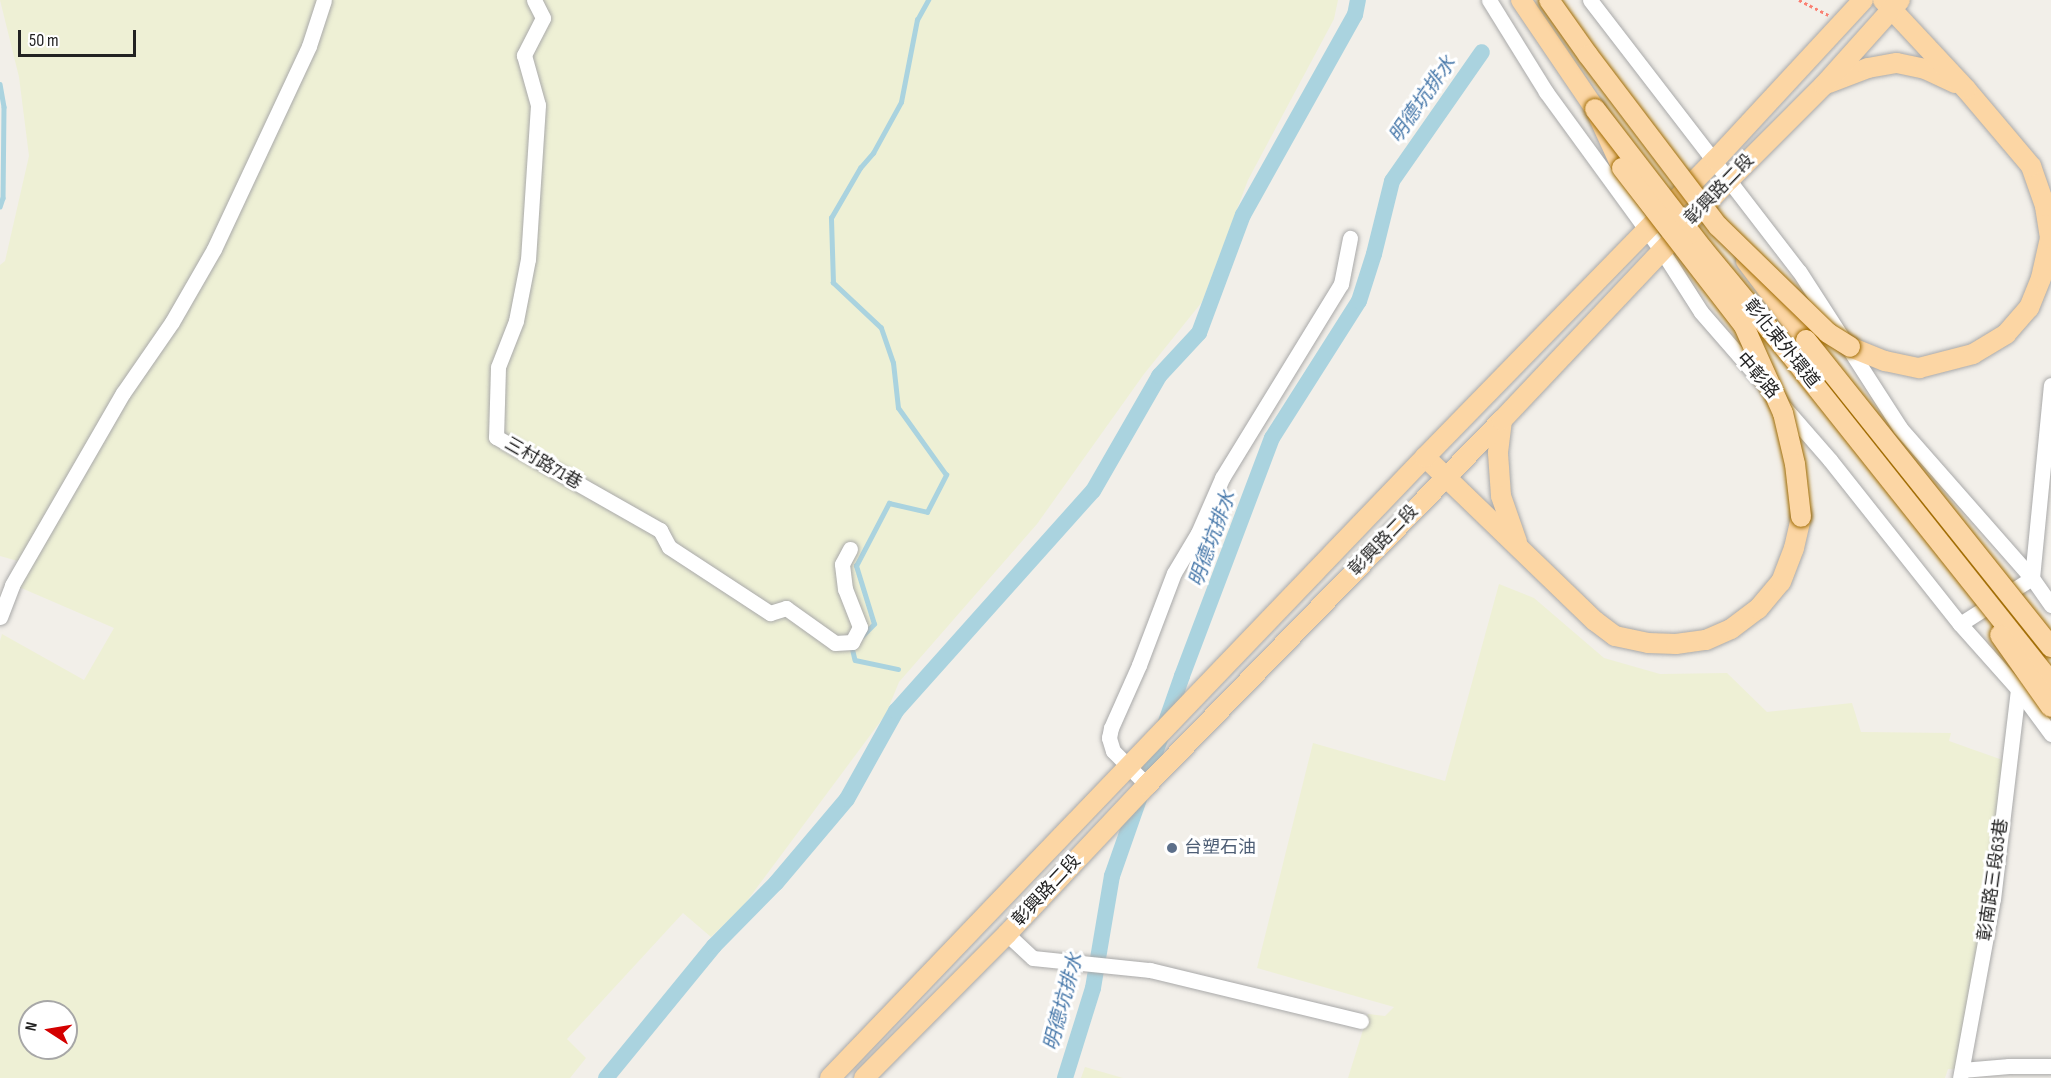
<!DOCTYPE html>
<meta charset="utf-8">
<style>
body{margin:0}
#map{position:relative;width:2051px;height:1078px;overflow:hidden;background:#f2efe9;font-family:"Sofia Sans Condensed","Noto Sans TC",sans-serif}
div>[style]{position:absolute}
.farmland>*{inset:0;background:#eef0d5}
.stream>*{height:4.5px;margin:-2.25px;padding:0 2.25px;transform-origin:2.25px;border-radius:2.25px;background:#aad3df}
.canal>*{height:16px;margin:-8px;padding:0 8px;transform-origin:8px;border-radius:8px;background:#aad3df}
.path>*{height:3px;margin-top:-1.5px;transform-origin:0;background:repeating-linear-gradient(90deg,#fa8072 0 3px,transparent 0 6px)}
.roads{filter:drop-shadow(0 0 2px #a9a9a9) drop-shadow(0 0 2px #a9a9a9)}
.minor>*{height:15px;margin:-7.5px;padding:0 7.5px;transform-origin:7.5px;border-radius:7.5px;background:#fff}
.major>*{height:20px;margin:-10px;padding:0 10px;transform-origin:10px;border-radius:10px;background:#fcd6a4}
.bridges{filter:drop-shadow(0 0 2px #a06b00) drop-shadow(0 0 2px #a06b00)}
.major-bridge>*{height:20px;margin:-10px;padding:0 10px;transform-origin:10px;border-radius:10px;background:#fcd6a4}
.dots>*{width:16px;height:16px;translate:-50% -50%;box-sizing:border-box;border:3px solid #fff;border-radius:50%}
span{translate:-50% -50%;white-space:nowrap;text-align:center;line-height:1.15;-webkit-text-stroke:6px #fff;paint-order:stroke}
.street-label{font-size:18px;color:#222}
.service-label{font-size:18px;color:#4e5e75}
.left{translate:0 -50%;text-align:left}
.water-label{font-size:20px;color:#4a7aab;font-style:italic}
.north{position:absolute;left:18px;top:1000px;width:60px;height:60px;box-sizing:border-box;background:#fff;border:2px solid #a7a7a7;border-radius:50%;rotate:282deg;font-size:16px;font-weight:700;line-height:24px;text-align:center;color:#222}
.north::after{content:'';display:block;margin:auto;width:21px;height:27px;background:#d40000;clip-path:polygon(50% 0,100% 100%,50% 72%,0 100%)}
.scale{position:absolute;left:18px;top:30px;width:118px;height:27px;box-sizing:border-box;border:3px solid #222;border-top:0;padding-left:8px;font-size:18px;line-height:21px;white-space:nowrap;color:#222;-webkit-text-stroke:4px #fff;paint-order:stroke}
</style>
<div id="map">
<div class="farmland">
<i style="clip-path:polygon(evenodd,0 0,1338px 0,1334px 19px,1248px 180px,1202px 302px,1144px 374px,1037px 524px,899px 682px,886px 714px,744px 905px,711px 937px,683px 913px,567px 1039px,586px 1058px,570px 1078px,0 1078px,0 641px,2px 634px,84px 680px,114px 628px,19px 587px,32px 565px,0 556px,0 265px,5px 261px,29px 156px,19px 77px,0 0,30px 1012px,66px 1012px,66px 1048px,30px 1048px,30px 1012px)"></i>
<i style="clip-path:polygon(1499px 584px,1534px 598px,1604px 658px,1660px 674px,1727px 673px,1767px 712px,1852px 703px,1861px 732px,1951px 733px,1949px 741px,2011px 763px,1962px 1070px,1948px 1069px,1945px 1078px,1348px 1078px,1368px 1014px,1385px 1016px,1394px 1007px,1257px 968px,1313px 743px,1445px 781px)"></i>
<i style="clip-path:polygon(1085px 1067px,1123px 1078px,1081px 1078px)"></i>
</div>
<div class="stream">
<i style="left:0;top:84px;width:23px;rotate:80deg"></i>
<i style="left:4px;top:107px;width:91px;rotate:90.6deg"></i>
<i style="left:3px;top:198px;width:9px;rotate:108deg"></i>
<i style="left:862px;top:636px;width:17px;rotate:-45deg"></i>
<i style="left:874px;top:624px;width:61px;rotate:-107.2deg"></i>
<i style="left:856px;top:566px;width:71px;rotate:-62.4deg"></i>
<i style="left:889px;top:503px;width:39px;rotate:13deg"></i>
<i style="left:927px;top:512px;width:42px;rotate:-62.8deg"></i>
<i style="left:946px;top:475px;width:82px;rotate:-125.6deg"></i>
<i style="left:898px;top:408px;width:45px;rotate:-96.3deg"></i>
<i style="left:893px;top:363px;width:37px;rotate:-109deg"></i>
<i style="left:881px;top:328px;width:66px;rotate:-136.8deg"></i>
<i style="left:833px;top:283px;width:65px;rotate:-91.8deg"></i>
<i style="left:831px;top:218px;width:58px;rotate:-59.9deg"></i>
<i style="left:860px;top:168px;width:20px;rotate:-49deg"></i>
<i style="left:873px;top:153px;width:58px;rotate:-61.2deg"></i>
<i style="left:901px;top:102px;width:84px;rotate:-79deg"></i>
<i style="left:917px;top:20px;width:23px;rotate:-61deg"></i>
<i style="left:854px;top:645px;width:3px;rotate:135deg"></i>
<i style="left:852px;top:647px;width:13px;rotate:77deg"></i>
<i style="left:855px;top:660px;width:44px;rotate:11.8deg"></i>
</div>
<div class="canal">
<i style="left:606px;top:1078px;width:171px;rotate:-50.7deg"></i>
<i style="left:714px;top:946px;width:88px;rotate:-45.5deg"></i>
<i style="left:776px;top:883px;width:110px;rotate:-49.8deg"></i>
<i style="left:847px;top:799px;width:101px;rotate:-60.9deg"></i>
<i style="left:896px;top:711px;width:295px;rotate:-48.2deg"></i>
<i style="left:1093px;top:491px;width:133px;rotate:-60.1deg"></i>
<i style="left:1159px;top:376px;width:59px;rotate:-47.1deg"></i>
<i style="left:1199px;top:333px;width:126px;rotate:-69.6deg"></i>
<i style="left:1243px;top:215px;width:229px;rotate:-60.8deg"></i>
<i style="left:1355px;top:15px;width:15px;rotate:-79deg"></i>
<i style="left:1065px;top:1078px;width:94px;rotate:-72.7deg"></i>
<i style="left:1093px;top:988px;width:114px;rotate:-80.4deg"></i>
<i style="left:1112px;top:876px;width:212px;rotate:-70.7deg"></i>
<i style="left:1182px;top:676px;width:254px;rotate:-69.3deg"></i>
<i style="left:1272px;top:438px;width:162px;rotate:-57.6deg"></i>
<i style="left:1359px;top:301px;width:49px;rotate:-72.3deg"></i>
<i style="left:1374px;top:254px;width:75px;rotate:-76.1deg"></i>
<i style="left:1392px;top:181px;width:157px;rotate:-55.1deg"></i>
</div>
<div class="path">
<i style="left:1799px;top:0;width:33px;rotate:27deg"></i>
</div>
<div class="roads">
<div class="minor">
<i style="left:534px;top:0;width:20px;rotate:63deg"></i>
<i style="left:543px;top:18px;width:42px;rotate:117.2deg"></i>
<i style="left:524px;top:55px;width:52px;rotate:74.4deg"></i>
<i style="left:538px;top:105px;width:154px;rotate:93.7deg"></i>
<i style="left:528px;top:259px;width:63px;rotate:101deg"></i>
<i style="left:516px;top:321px;width:49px;rotate:111.4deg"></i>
<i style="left:498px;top:367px;width:70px;rotate:91.6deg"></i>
<i style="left:496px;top:437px;width:189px;rotate:29.6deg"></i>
<i style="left:660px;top:530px;width:19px;rotate:62deg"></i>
<i style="left:669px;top:547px;width:121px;rotate:33.2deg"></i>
<i style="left:770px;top:613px;width:17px;rotate:-17deg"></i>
<i style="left:786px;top:608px;width:60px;rotate:35.5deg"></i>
<i style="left:835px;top:643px;width:17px;rotate:-3deg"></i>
<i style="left:852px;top:642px;width:17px;rotate:-62deg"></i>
<i style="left:860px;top:627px;width:41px;rotate:-111.5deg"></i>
<i style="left:845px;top:589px;width:25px;rotate:-97deg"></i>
<i style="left:842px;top:564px;width:17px;rotate:-62deg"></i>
<i style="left:1489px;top:0;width:108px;rotate:58.2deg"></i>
<i style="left:1546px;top:92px;width:197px;rotate:53.9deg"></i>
<i style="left:1662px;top:251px;width:72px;rotate:57.4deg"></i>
<i style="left:1701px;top:312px;width:196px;rotate:48.9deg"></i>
<i style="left:1830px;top:460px;width:209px;rotate:51.6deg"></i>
<i style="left:1960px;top:624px;width:87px;rotate:48.3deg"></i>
<i style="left:2018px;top:689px;width:56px;rotate:53.7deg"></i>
<i style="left:1590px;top:0;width:342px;rotate:52.4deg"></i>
<i style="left:1799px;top:271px;width:187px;rotate:57.2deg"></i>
<i style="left:1900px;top:428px;width:200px;rotate:48.7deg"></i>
<i style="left:2032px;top:578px;width:33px;rotate:55deg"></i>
<i style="left:0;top:617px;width:34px;rotate:-69deg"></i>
<i style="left:12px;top:585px;width:222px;rotate:-60deg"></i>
<i style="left:123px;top:393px;width:86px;rotate:-55.4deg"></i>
<i style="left:172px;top:322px;width:84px;rotate:-60.1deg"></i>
<i style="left:214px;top:249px;width:224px;rotate:-64.9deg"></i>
<i style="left:309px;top:46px;width:48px;rotate:-71.9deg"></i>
<i style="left:1960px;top:624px;width:85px;rotate:-32.6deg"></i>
<i style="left:2032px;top:578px;width:194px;rotate:-84.4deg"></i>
<i style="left:1147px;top:785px;width:48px;rotate:-135deg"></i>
<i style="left:1113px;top:751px;width:14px;rotate:-107deg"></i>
<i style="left:1109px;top:738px;width:10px;rotate:-79deg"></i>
<i style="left:1111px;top:728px;width:69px;rotate:-66deg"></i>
<i style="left:1139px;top:665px;width:98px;rotate:-69.2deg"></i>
<i style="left:1174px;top:573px;width:47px;rotate:-59deg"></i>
<i style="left:1198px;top:533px;width:60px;rotate:-66.4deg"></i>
<i style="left:1222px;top:478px;width:228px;rotate:-58.5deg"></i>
<i style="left:1341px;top:284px;width:47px;rotate:-78.9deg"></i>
<i style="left:1007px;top:934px;width:35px;rotate:43deg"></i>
<i style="left:1033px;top:958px;width:118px;rotate:5.9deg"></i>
<i style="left:1150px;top:970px;width:217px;rotate:13.6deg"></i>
<i style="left:1962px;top:1070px;width:47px;rotate:-4.9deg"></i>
<i style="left:2009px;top:1066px;width:42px"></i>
<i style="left:1960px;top:1078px;width:182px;rotate:-79.6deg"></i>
<i style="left:1993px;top:899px;width:211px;rotate:-83.2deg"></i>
<i style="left:2018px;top:689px;width:44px;rotate:-41.3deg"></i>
</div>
<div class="major">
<i style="left:1521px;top:0;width:132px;rotate:55.8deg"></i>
<i style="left:1595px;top:109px;width:65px;rotate:65.4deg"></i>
<i style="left:1829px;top:83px;width:42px;rotate:-21deg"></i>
<i style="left:1868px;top:68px;width:29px;rotate:-10deg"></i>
<i style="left:1897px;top:63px;width:29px;rotate:12deg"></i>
<i style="left:1925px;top:69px;width:33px;rotate:25deg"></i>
<i style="left:1746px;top:261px;width:99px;rotate:52.8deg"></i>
<i style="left:1850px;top:347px;width:38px;rotate:22deg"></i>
<i style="left:1885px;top:361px;width:35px;rotate:12deg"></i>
<i style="left:1919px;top:368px;width:56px;rotate:-14.5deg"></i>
<i style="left:1973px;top:354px;width:39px;rotate:-31deg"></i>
<i style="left:2006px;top:334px;width:35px;rotate:-49deg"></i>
<i style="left:2029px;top:308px;width:32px;rotate:-68deg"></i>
<i style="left:2041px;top:278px;width:41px;rotate:-77.3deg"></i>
<i style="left:2050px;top:238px;width:32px;rotate:-99deg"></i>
<i style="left:2045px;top:206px;width:42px;rotate:-109.3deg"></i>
<i style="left:2031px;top:166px;width:101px;rotate:-130.2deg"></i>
<i style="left:1966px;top:89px;width:122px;rotate:-133deg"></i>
<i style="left:1502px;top:420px;width:33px;rotate:97deg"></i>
<i style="left:1498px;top:453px;width:43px;rotate:86deg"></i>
<i style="left:1501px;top:496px;width:49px;rotate:70.8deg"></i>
<i style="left:1425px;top:457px;width:236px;rotate:44deg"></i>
<i style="left:1595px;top:621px;width:25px;rotate:37deg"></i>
<i style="left:1615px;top:636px;width:34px;rotate:12deg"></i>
<i style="left:1648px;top:643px;width:28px;rotate:2deg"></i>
<i style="left:1676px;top:644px;width:30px;rotate:-8deg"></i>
<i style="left:1706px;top:640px;width:27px;rotate:-24deg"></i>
<i style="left:1731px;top:629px;width:34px;rotate:-37deg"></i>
<i style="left:1758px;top:609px;width:35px;rotate:-50deg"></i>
<i style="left:1781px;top:582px;width:36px;rotate:-69deg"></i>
<i style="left:1794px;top:548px;width:32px;rotate:-77deg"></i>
<i style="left:830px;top:1078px;width:860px;rotate:-46.22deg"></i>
<i style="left:1425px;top:457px;width:415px;rotate:-45.7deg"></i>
<i style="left:1715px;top:160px;width:218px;rotate:-47.2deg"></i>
<i style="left:864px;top:1078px;width:203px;rotate:-45.2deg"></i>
<i style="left:1007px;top:934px;width:204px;rotate:-46.8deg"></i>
<i style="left:1147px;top:785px;width:509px;rotate:-45.8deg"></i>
<i style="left:1502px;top:420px;width:330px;rotate:-46.6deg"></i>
<i style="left:1729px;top:180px;width:134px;rotate:-45deg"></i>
<i style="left:1824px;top:85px;width:114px;rotate:-48.2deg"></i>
</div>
</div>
<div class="bridges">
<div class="major-bridge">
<i style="left:1549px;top:0;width:67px;rotate:54.7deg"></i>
<i style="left:1588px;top:55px;width:215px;rotate:52.8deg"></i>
<i style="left:1718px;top:226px;width:153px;rotate:44.2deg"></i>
<i style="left:1828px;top:333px;width:26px;rotate:32deg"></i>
<i style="left:1595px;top:109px;width:177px;rotate:52.4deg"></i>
<i style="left:1703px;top:249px;width:136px;rotate:50.4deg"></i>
<i style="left:1790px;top:354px;width:419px;rotate:51.5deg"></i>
<i style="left:1622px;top:168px;width:200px;rotate:52.3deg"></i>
<i style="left:1744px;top:326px;width:95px;rotate:65.9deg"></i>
<i style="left:1783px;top:413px;width:52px;rotate:76.8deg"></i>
<i style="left:1795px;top:464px;width:53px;rotate:83.5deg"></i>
<i style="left:1806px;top:340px;width:393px;rotate:51.4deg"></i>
<i style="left:2000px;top:635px;width:88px;rotate:54.7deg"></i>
</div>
</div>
<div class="dots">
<i style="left:1172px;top:848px;background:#5c6f8a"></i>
</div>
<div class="street-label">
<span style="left:1720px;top:190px;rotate:-46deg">彰興路二段</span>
<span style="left:1781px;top:344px;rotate:51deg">彰化東外環道</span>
<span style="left:1757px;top:376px;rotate:49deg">中彰路</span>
<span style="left:543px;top:464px;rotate:30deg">三村路71巷</span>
<span style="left:1384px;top:541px;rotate:-46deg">彰興路二段</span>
<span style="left:1994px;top:880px;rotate:-82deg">彰南路三段63巷</span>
<span style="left:1047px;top:891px;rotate:-47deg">彰興路二段</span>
</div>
<div class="service-label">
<span class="left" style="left:1184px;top:848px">台塑石油</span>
</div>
<div class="water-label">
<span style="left:1423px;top:100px;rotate:-55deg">明德坑排水</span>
<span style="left:1213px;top:539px;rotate:-70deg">明德坑排水</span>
<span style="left:1064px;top:1002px;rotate:-75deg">明德坑排水</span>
</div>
<div class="north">N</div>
<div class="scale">50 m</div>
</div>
